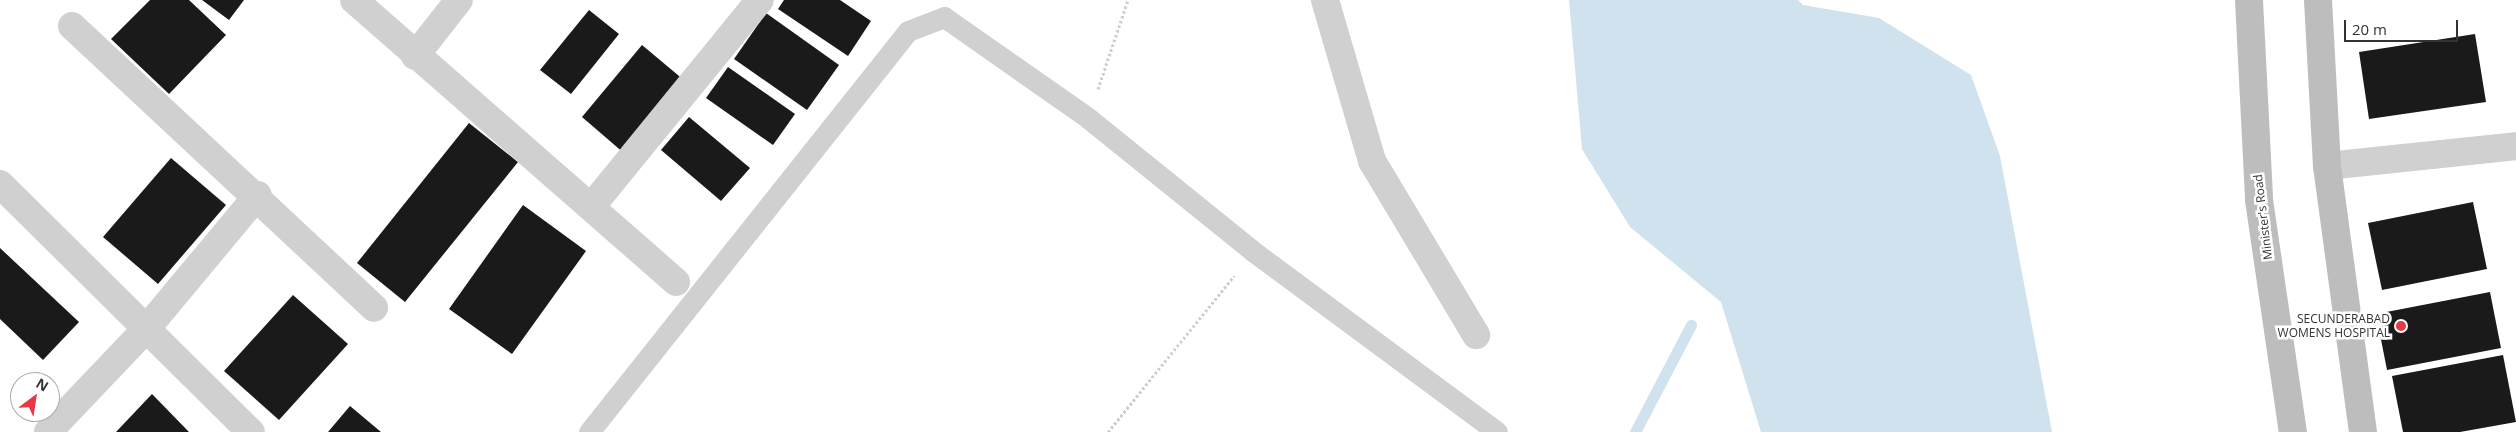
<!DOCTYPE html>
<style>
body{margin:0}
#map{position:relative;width:2516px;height:432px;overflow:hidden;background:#fff;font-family:"Open Sans",sans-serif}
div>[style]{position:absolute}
.water>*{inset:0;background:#cfe2ee}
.stream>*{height:11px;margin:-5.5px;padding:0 5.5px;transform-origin:5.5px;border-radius:5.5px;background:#cfe2ee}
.building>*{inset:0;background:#1a1a1a}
.path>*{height:3px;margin-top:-1.5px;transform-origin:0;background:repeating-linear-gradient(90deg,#cdcdcd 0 2.5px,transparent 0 5px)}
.service>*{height:21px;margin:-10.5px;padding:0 10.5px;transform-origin:10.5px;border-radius:10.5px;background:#d0d0d0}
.minor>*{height:28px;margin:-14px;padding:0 14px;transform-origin:14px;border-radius:14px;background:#d0d0d0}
.secondary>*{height:28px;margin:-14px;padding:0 14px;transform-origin:14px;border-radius:14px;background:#bdbdbd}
.dots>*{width:14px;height:14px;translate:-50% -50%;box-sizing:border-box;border:2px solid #fff;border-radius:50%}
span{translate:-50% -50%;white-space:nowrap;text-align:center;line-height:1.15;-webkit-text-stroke:5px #fff;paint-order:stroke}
.street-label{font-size:12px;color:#333}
.poi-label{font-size:12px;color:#333}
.right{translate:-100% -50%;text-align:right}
.north{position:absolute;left:10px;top:372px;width:50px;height:50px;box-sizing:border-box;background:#fff;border:1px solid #adadad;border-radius:50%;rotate:31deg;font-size:14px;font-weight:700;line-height:20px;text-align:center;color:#333}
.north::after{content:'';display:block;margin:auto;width:18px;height:22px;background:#e63946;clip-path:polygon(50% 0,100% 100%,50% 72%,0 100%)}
.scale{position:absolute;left:2344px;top:20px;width:114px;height:22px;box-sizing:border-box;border:2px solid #333;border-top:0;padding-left:6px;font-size:15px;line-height:18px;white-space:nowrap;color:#333;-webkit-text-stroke:4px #fff;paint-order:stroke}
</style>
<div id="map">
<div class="water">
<i style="clip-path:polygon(1569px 0,1798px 0,1803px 5px,1879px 18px,1971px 75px,2000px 156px,2052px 432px,1761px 432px,1721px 302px,1630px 227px,1582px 149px)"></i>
</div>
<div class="stream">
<i style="left:1635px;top:432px;width:121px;rotate:-62.4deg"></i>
</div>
<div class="building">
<i style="clip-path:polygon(150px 0,189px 0,226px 35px,169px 94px,111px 39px)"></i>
<i style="clip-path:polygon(202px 0,244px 0,229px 20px)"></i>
<i style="clip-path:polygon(784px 0,840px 0,871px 21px,848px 56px,778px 9px)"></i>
<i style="clip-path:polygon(589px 10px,619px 34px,571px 94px,540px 70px)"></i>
<i style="clip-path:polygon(766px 13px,839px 65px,807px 110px,734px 59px)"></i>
<i style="clip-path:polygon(2475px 34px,2486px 102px,2369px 119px,2359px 52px)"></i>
<i style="clip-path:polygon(642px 45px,685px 81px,625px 154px,582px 117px)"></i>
<i style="clip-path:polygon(728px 67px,795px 114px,773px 145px,706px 98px)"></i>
<i style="clip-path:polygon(689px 117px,750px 168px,721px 201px,661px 150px)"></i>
<i style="clip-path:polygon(469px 123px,518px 162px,405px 302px,357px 263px)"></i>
<i style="clip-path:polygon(171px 158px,226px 205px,158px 284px,103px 237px)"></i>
<i style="clip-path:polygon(2473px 202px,2487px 269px,2382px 290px,2368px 223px)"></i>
<i style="clip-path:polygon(523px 205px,586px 251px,512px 354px,449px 309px)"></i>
<i style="clip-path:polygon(0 248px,79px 322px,43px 360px,0 319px)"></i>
<i style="clip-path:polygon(2490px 292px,2501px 348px,2387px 370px,2376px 314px)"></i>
<i style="clip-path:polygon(293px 295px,348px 344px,279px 420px,224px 371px)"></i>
<i style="clip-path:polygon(2503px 355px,2516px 422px,2460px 432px,2403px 432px,2392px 376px)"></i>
<i style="clip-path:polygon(152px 394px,189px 432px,116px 432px)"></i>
<i style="clip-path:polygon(350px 406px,381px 432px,328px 432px)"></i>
</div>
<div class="path">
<i style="left:1098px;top:89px;width:94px;rotate:-71.4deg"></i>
<i style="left:1108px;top:432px;width:201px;rotate:-51.1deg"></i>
</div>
<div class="service">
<i style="left:589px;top:432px;width:512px;rotate:-51.5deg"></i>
<i style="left:908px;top:31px;width:39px;rotate:-21deg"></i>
<i style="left:944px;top:17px;width:176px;rotate:35deg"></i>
<i style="left:1088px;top:118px;width:213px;rotate:38.9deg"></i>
<i style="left:1254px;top:252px;width:302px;rotate:36.5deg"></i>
</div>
<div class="minor">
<i style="left:354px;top:0;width:428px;rotate:41.2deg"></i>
<i style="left:1325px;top:0;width:168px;rotate:73.7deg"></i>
<i style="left:1372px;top:161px;width:203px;rotate:59.1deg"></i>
<i style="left:72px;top:26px;width:413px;rotate:43deg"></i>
<i style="left:415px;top:56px;width:71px;rotate:-51.8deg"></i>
<i style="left:2327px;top:166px;width:190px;rotate:-6deg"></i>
<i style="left:0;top:184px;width:353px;rotate:44.7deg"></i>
<i style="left:591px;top:207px;width:267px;rotate:-50.8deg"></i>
<i style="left:48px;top:432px;width:144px;rotate:-46.4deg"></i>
<i style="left:147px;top:328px;width:173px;rotate:-50.2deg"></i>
</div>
<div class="secondary">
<i style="left:2249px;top:0;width:200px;rotate:87.1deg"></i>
<i style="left:2259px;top:200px;width:234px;rotate:81.7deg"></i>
<i style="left:2318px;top:0;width:166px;rotate:86.9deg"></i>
<i style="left:2327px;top:166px;width:268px;rotate:82.3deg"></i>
</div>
<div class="dots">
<i style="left:2401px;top:326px;background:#e63946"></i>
</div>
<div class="street-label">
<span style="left:2263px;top:217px;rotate:-97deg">Minister's Road</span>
</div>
<div class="poi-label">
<span class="right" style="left:2390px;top:326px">SECUNDERABAD<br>WOMENS HOSPITAL</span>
</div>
<div class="north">N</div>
<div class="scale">20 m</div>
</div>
